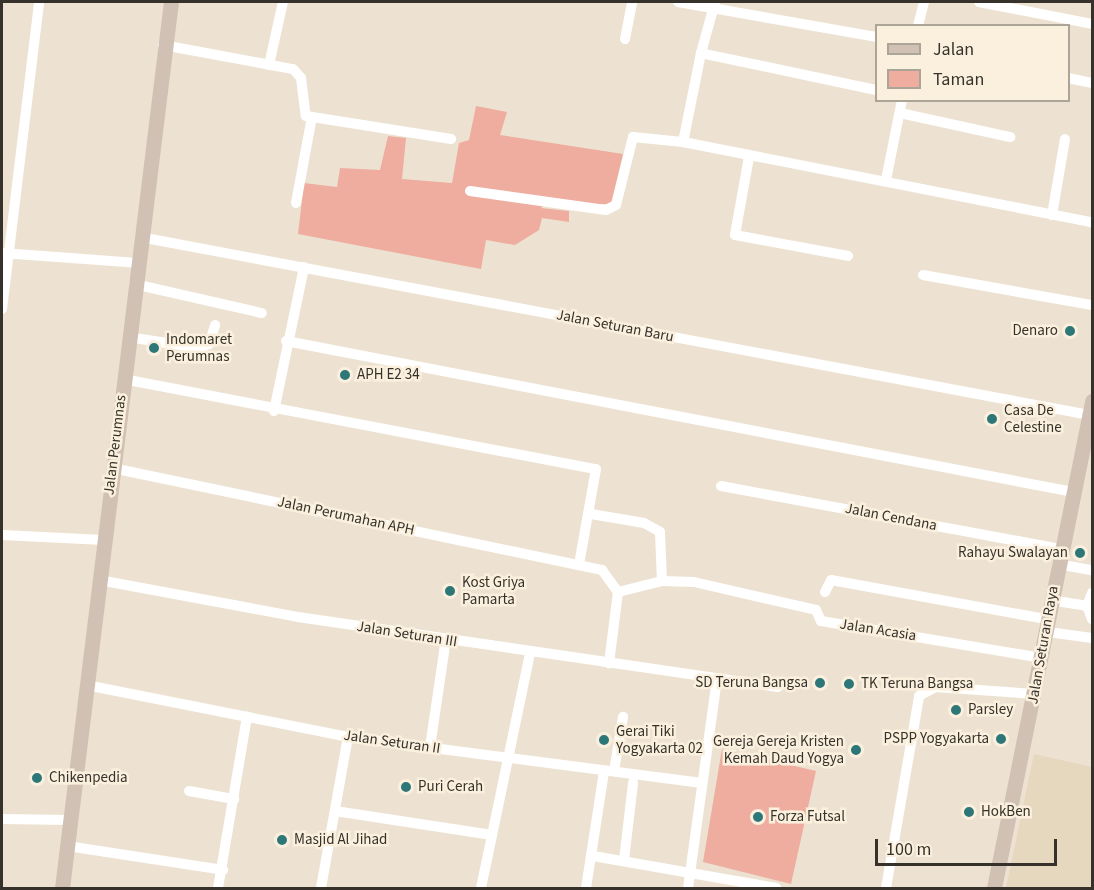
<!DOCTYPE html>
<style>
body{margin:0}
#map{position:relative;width:1094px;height:890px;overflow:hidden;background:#ede2d1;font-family:"Source Sans 3",sans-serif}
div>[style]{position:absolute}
.built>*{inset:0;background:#e6d7bf}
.green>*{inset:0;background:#eead9e}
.street>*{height:10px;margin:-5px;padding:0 5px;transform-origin:5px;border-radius:5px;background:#fff}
.secondary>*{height:15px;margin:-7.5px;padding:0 7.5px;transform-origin:7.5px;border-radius:7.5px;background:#d1c1b5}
.dots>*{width:16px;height:16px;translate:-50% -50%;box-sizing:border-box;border:3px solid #fbf0de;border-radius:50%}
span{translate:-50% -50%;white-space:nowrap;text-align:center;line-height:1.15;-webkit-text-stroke:5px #fbf0de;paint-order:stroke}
.street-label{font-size:15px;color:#36322b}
.poi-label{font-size:15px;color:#36322b}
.right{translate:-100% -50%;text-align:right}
.left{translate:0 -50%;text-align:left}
.frame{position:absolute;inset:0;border:3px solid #36322b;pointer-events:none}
.legend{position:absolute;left:875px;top:24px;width:195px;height:78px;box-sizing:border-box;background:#fbf0de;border:2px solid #aca496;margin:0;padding:8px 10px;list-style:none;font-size:18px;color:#36322b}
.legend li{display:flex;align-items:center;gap:12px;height:30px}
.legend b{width:30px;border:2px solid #aca496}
.scale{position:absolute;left:875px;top:839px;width:182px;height:27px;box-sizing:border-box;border:3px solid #36322b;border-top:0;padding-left:8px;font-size:18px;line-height:21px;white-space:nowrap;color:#36322b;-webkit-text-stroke:4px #fbf0de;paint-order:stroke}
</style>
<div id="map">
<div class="built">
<i style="clip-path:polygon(1034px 754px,1092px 767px,1092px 888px,1006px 888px)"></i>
</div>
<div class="green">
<i style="clip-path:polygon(476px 106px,507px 112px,500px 135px,623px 154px,611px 204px,545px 204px,541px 208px,569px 211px,569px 222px,542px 218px,539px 230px,515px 245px,486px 240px,481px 269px,298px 234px,304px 183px,337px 187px,340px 168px,380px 170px,388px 136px,406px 138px,402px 179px,452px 183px,459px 143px,469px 140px)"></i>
<i style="clip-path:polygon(722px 749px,816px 771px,791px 884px,703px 862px)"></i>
</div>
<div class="street">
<i style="left:678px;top:2px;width:201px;rotate:10deg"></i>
<i style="left:979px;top:2px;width:115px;rotate:11deg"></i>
<i style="left:918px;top:26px;width:25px;rotate:-76deg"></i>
<i style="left:625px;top:39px;width:38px;rotate:-79deg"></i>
<i style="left:163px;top:45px;width:132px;rotate:10.5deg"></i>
<i style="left:293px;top:69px;width:12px;rotate:48deg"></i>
<i style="left:301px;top:78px;width:38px;rotate:83deg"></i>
<i style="left:306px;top:116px;width:147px;rotate:9deg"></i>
<i style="left:701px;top:53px;width:53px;rotate:-74.6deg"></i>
<i style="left:269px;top:65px;width:65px;rotate:-77.5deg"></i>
<i style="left:1068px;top:78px;width:25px;rotate:12deg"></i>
<i style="left:876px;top:90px;width:179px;rotate:-168.1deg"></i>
<i style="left:701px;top:53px;width:91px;rotate:101.4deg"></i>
<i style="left:683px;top:142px;width:417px;rotate:11.1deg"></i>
<i style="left:900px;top:113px;width:113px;rotate:12.3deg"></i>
<i style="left:749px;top:157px;width:79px;rotate:100.2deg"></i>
<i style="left:735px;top:235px;width:115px;rotate:10.5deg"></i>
<i style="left:886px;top:180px;width:82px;rotate:-78.7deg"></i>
<i style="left:470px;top:191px;width:137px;rotate:8deg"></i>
<i style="left:606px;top:210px;width:11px;rotate:-27deg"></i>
<i style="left:616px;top:205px;width:70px;rotate:-76deg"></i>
<i style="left:633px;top:137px;width:50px;rotate:5.7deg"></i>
<i style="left:296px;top:203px;width:87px;rotate:-79.5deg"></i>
<i style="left:1052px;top:215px;width:77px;rotate:-80.3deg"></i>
<i style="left:140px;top:237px;width:966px;rotate:10.62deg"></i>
<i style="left:2px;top:253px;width:135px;rotate:4.2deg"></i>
<i style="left:923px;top:275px;width:172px;rotate:10.1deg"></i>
<i style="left:134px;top:284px;width:131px;rotate:12.8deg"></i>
<i style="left:2px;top:309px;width:309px;rotate:-83.1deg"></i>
<i style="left:128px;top:337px;width:72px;rotate:8.8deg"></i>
<i style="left:199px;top:348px;width:11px;rotate:-22deg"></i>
<i style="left:209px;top:344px;width:20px;rotate:-72deg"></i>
<i style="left:286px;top:341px;width:801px;rotate:10.86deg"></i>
<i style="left:123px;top:379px;width:481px;rotate:10.8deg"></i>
<i style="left:596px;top:469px;width:97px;rotate:100.1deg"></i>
<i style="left:274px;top:411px;width:147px;rotate:-78.2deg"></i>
<i style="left:112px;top:468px;width:501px;rotate:11.76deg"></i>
<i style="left:602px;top:570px;width:27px;rotate:54deg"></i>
<i style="left:618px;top:592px;width:72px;rotate:97.2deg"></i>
<i style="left:721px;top:486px;width:345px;rotate:10.5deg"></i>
<i style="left:591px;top:514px;width:54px;rotate:9.6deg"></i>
<i style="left:644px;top:523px;width:18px;rotate:29deg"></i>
<i style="left:660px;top:532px;width:49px;rotate:87.7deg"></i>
<i style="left:2px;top:535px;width:102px;rotate:2.8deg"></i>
<i style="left:1057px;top:564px;width:36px;rotate:10deg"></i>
<i style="left:99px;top:580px;width:202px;rotate:10.5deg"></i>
<i style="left:298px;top:617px;width:485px;rotate:8.3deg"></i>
<i style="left:618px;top:592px;width:45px;rotate:-14deg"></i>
<i style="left:662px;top:581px;width:32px;rotate:2deg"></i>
<i style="left:694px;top:582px;width:125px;rotate:12.9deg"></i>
<i style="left:816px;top:610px;width:12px;rotate:66deg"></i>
<i style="left:821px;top:621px;width:225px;rotate:9.5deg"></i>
<i style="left:825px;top:592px;width:13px;rotate:-63deg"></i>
<i style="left:831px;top:580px;width:219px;rotate:10.3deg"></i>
<i style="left:1050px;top:600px;width:37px;rotate:9deg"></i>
<i style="left:1087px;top:606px;width:14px;rotate:-69deg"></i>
<i style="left:1087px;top:606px;width:14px;rotate:69deg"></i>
<i style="left:1048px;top:632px;width:44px;rotate:7.8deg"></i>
<i style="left:86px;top:685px;width:267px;rotate:11.2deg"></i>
<i style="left:348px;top:737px;width:355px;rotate:7.4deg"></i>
<i style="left:430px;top:747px;width:109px;rotate:-81.6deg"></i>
<i style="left:614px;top:771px;width:55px;rotate:-80.5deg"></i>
<i style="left:189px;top:791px;width:46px;rotate:10.1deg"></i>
<i style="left:335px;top:811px;width:159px;rotate:8.7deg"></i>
<i style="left:2px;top:819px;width:68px;rotate:0.8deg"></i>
<i style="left:67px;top:846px;width:158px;rotate:8.7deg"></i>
<i style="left:593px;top:856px;width:186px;rotate:9.9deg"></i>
<i style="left:624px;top:860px;width:78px;rotate:-83.3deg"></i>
<i style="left:218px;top:888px;width:174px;rotate:-80.4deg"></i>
<i style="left:321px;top:888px;width:153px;rotate:-79.9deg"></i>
<i style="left:481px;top:888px;width:240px;rotate:-78.2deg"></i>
<i style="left:586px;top:888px;width:117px;rotate:-81.2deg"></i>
<i style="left:688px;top:888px;width:212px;rotate:-82.1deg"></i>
<i style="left:886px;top:888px;width:195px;rotate:-80.2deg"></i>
<i style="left:919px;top:696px;width:18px;rotate:-29deg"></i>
<i style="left:935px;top:687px;width:100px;rotate:4deg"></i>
</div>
<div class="secondary">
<i style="left:62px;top:888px;width:893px;rotate:-82.99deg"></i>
<i style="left:994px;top:888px;width:497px;rotate:-78.6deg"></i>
</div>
<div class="dots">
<i style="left:1070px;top:331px;background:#2d7779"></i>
<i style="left:154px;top:348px;background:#2d7779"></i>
<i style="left:345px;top:375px;background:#2d7779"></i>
<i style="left:992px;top:419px;background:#2d7779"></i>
<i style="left:1080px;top:553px;background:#2d7779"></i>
<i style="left:450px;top:591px;background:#2d7779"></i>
<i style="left:820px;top:683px;background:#2d7779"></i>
<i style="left:849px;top:684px;background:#2d7779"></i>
<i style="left:956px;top:710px;background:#2d7779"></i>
<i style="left:1001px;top:739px;background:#2d7779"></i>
<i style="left:604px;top:740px;background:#2d7779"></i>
<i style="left:856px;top:750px;background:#2d7779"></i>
<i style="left:37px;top:778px;background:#2d7779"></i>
<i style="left:406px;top:787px;background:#2d7779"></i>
<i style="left:969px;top:812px;background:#2d7779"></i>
<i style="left:758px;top:817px;background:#2d7779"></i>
<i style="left:282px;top:840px;background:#2d7779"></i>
</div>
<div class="street-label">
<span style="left:615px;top:326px;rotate:11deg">Jalan Seturan Baru</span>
<span style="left:115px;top:445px;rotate:-83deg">Jalan Perumnas</span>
<span style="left:346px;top:516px;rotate:12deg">Jalan Perumahan APH</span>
<span style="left:891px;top:517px;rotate:11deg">Jalan Cendana</span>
<span style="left:878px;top:630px;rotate:9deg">Jalan Acasia</span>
<span style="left:407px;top:634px;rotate:9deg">Jalan Seturan III</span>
<span style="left:1043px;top:645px;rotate:-80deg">Jalan Seturan Raya</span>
<span style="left:392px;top:742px;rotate:8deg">Jalan Seturan II</span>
</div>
<div class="poi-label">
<span class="right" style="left:1058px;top:331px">Denaro</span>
<span class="left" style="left:166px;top:348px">Indomaret<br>Perumnas</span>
<span class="left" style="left:357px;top:375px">APH E2 34</span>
<span class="left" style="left:1004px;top:419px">Casa De<br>Celestine</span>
<span class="right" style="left:1068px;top:553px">Rahayu Swalayan</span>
<span class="left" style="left:462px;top:591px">Kost Griya<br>Pamarta</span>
<span class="right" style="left:808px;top:683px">SD Teruna Bangsa</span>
<span class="left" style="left:861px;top:684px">TK Teruna Bangsa</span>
<span class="left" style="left:968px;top:710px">Parsley</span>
<span class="left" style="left:616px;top:740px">Gerai Tiki<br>Yogyakarta 02</span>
<span class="right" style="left:989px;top:739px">PSPP Yogyakarta</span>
<span class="right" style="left:844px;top:750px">Gereja Gereja Kristen<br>Kemah Daud Yogya</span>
<span class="left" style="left:49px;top:778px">Chikenpedia</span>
<span class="left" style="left:418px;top:787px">Puri Cerah</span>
<span class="left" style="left:981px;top:812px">HokBen</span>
<span class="left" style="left:770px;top:817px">Forza Futsal</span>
<span class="left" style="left:294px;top:840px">Masjid Al Jihad</span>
</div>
<div class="frame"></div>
<ul class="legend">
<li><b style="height:8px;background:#d1c1b5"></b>Jalan</li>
<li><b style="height:16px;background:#eead9e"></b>Taman</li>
</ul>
<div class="scale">100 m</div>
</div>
